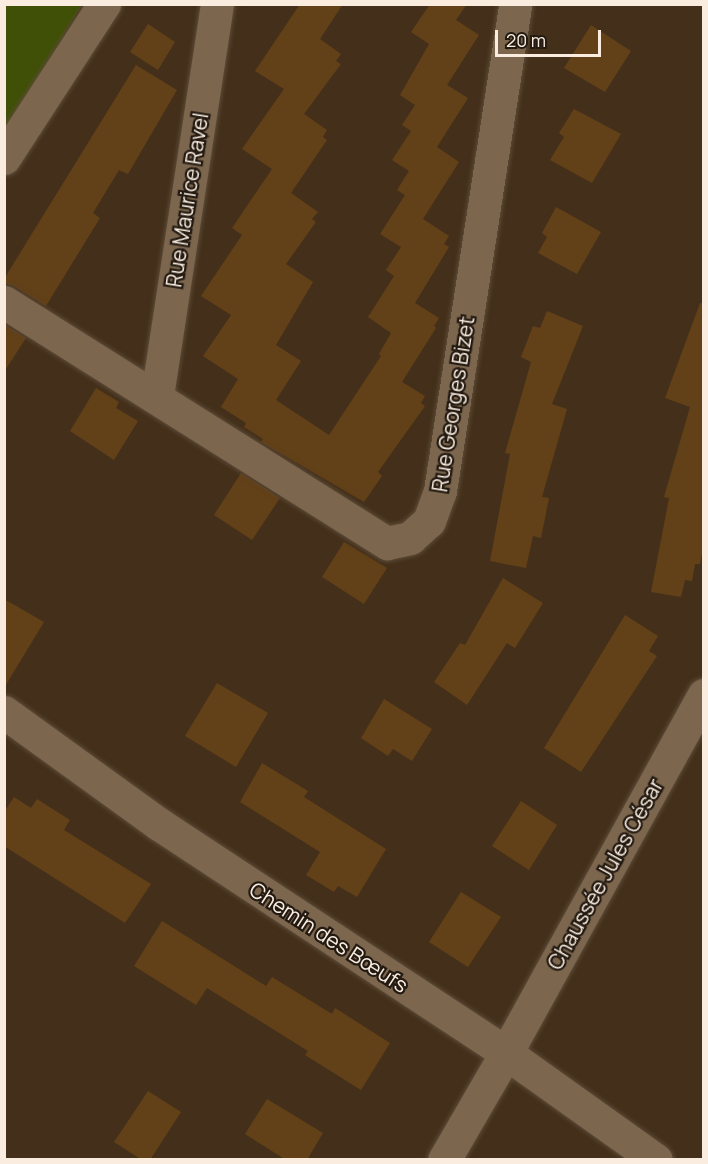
<!DOCTYPE html>
<meta charset="utf-8">
<style>
body{margin:0}
#map{position:relative;width:708px;height:1164px;overflow:hidden;background:#44301a;font-family:Manrope,sans-serif}
div>[style]{position:absolute}
.green>*{inset:0;background:#405007}
.building>*{inset:0;background:#624018}
.roads{filter:drop-shadow(0 0 2px #5c4b38) drop-shadow(0 0 2px #5c4b38)}
.street>*{height:33px;margin:-16.5px;padding:0 16.5px;transform-origin:16.5px;border-radius:16.5px;background:#7c664e}
.secondary>*{height:33px;margin:-16.5px;padding:0 16.5px;transform-origin:16.5px;border-radius:16.5px;background:#7c664e}
span{translate:-50% -50%;white-space:nowrap;text-align:center;line-height:1.15;-webkit-text-stroke:4.5px #231a11;paint-order:stroke}
.street-label{font-size:21px;color:#faede0}
.frame{position:absolute;inset:0;border:6px solid #faede0;pointer-events:none}
.scale{position:absolute;left:495px;top:30px;width:106px;height:27px;box-sizing:border-box;border:3px solid #faede0;border-top:0;padding-left:8px;font-size:18px;line-height:21px;white-space:nowrap;color:#faede0;-webkit-text-stroke:4px #231a11;paint-order:stroke}
</style>
<div id="map">
<div class="green">
<i style="clip-path:polygon(6px 4px,82px 5px,5px 131px,5px 8px)"></i>
</div>
<div class="building">
<i style="clip-path:polygon(300px 4px,343px 4px,320px 39px,341px 54px,336px 61px,341px 64px,304px 114px,327px 130px,323px 137px,327px 140px,291px 193px,318px 212px,312px 219px,316px 222px,286px 264px,313px 282px,276px 345px,301px 361px,276px 400px,329px 435px,381px 356px,379px 354px,391px 333px,368px 317px,394px 276px,386px 270px,401px 247px,380px 234px,405px 195px,397px 190px,409px 171px,392px 160px,411px 131px,402px 125px,415px 105px,400px 95px,429px 44px,411px 32px,430px 4px,467px 4px,456px 20px,479px 35px,447px 85px,468px 98px,437px 147px,459px 162px,423px 219px,449px 236px,444px 244px,449px 247px,415px 303px,439px 318px,434px 326px,436px 328px,402px 382px,425px 396px,421px 403px,425px 406px,378px 472px,382px 476px,364px 502px,261px 442px,263px 439px,244px 427px,246px 423px,221px 407px,238px 379px,203px 356px,231px 315px,201px 296px,242px 235px,232px 228px,272px 169px,242px 149px,284px 89px,255px 71px)"></i>
<i style="clip-path:polygon(148px 24px,175px 42px,158px 70px,130px 52px)"></i>
<i style="clip-path:polygon(591px 25px,631px 51px,605px 92px,564px 68px)"></i>
<i style="clip-path:polygon(136px 65px,177px 90px,128px 174px,119px 170px,93px 213px,100px 218px,46px 306px,14px 286px,4px 283px,4px 279px)"></i>
<i style="clip-path:polygon(574px 109px,621px 134px,592px 183px,550px 160px,564px 137px,559px 133px)"></i>
<i style="clip-path:polygon(556px 207px,601px 232px,577px 274px,538px 253px,547px 237px,542px 233px)"></i>
<i style="clip-path:polygon(700px 303px,704px 304px,704px 544px,700px 564px,695px 564px,692px 581px,685px 580px,681px 597px,651px 592px,669px 498px,664px 497px,690px 407px,665px 398px)"></i>
<i style="clip-path:polygon(547px 311px,583px 326px,552px 404px,567px 409px,542px 497px,549px 498px,541px 538px,533px 536px,526px 568px,490px 561px,510px 454px,505px 453px,531px 362px,521px 357px,533px 326px,540px 328px)"></i>
<i style="clip-path:polygon(4px 324px,26px 338px,4px 372px)"></i>
<i style="clip-path:polygon(96px 388px,119px 402px,116px 408px,138px 421px,114px 460px,70px 431px)"></i>
<i style="clip-path:polygon(241px 473px,280px 498px,252px 540px,214px 515px)"></i>
<i style="clip-path:polygon(344px 542px,387px 568px,364px 604px,322px 577px)"></i>
<i style="clip-path:polygon(503px 578px,543px 603px,515px 648px,507px 643px,467px 705px,434px 682px,460px 643px,465px 645px)"></i>
<i style="clip-path:polygon(4px 599px,44px 622px,4px 688px)"></i>
<i style="clip-path:polygon(625px 615px,658px 636px,649px 651px,657px 656px,581px 772px,544px 748px)"></i>
<i style="clip-path:polygon(217px 683px,268px 713px,236px 767px,185px 736px)"></i>
<i style="clip-path:polygon(384px 699px,432px 729px,412px 761px,393px 749px,388px 756px,361px 738px)"></i>
<i style="clip-path:polygon(262px 763px,308px 791px,304px 797px,386px 849px,357px 897px,338px 886px,334px 892px,306px 875px,320px 852px,240px 802px)"></i>
<i style="clip-path:polygon(14px 797px,31px 808px,37px 799px,70px 820px,64px 830px,151px 884px,125px 923px,4px 846px,4px 812px)"></i>
<i style="clip-path:polygon(521px 801px,557px 825px,529px 870px,492px 846px)"></i>
<i style="clip-path:polygon(461px 892px,501px 917px,468px 967px,429px 942px)"></i>
<i style="clip-path:polygon(162px 921px,266px 986px,272px 977px,332px 1014px,335px 1008px,390px 1043px,361px 1090px,305px 1055px,308px 1051px,207px 988px,196px 1005px,134px 966px)"></i>
<i style="clip-path:polygon(148px 1091px,181px 1112px,150px 1160px,142px 1160px,114px 1142px)"></i>
<i style="clip-path:polygon(267px 1099px,323px 1133px,307px 1160px,286px 1160px,245px 1134px)"></i>
</div>
<div class="roads">
<div class="street">
<i style="left:4px;top:158px;width:184px;rotate:-57deg"></i>
<i style="left:4px;top:302px;width:453px;rotate:32.2deg"></i>
<i style="left:387px;top:543px;width:24px;rotate:-12deg"></i>
<i style="left:410px;top:538px;width:25px;rotate:-42deg"></i>
<i style="left:429px;top:521px;width:32px;rotate:-70deg"></i>
<i style="left:440px;top:491px;width:493px;rotate:-81.2deg"></i>
<i style="left:157px;top:396px;width:397px;rotate:-81.3deg"></i>
<i style="left:506px;top:1053px;width:409px;rotate:-61.1deg"></i>
</div>
<div class="secondary">
<i style="left:4px;top:712px;width:191px;rotate:35.9deg"></i>
<i style="left:159px;top:824px;width:416px;rotate:33.4deg"></i>
<i style="left:506px;top:1053px;width:184px;rotate:35.5deg"></i>
<i style="left:444px;top:1160px;width:124px;rotate:-59.9deg"></i>
</div>
</div>
<div class="street-label">
<span style="left:187px;top:200px;rotate:-81deg">Rue Maurice Ravel</span>
<span style="left:453px;top:404px;rotate:-81deg">Rue Georges Bizet</span>
<span style="left:605px;top:874px;rotate:-61deg">Chaussée Jules César</span>
<span style="left:329px;top:937px;rotate:33deg">Chemin des Bœufs</span>
</div>
<div class="frame"></div>
<div class="scale">20 m</div>
</div>
